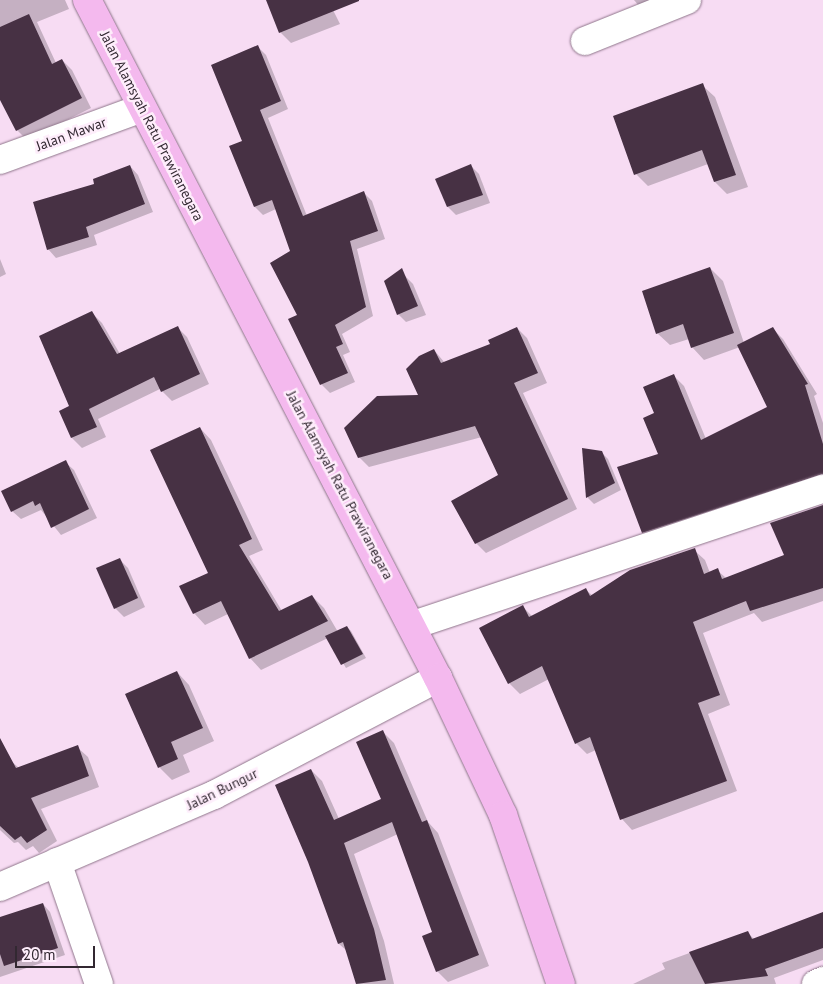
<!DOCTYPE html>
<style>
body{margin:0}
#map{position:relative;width:823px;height:984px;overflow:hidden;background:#f7dcf3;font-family:"PT Sans",sans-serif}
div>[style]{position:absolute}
.shadow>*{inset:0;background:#0003}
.building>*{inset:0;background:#473144}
.roads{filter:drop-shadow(0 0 1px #8f768b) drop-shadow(0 0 1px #8f768b)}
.minor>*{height:28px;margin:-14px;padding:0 14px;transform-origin:14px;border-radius:14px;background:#fff}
.primary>*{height:28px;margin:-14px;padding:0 14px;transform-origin:14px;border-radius:14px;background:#f4b9ee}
span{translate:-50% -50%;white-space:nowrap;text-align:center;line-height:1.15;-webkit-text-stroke:5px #feedfb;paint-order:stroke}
.street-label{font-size:14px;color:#322831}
.scale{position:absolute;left:15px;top:946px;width:80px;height:22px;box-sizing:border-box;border:2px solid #322831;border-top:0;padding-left:6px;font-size:15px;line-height:18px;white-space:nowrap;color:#322831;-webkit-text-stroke:4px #feedfb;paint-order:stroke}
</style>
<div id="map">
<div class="shadow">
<i style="clip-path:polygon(0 0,65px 0,69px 9px,37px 22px,56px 63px,62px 60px,72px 70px,91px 108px,27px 140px,17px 130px,0 93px)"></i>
<i style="clip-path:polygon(267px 0,328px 0,340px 24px,291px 43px,280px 32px)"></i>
<i style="clip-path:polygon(634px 0,674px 0,644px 12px)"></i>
<i style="clip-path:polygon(258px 47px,266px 55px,288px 109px,268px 118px,307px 216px,364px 193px,372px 201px,385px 239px,357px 249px,373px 316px,342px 334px,350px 352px,343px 355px,355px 382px,330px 393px,322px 385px,290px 319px,299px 315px,292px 252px,276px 209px,263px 215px,255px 207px,243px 141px)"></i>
<i style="clip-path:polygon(702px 85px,715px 97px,748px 187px,727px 194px,715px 182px,708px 164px,648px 186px,636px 174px)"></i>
<i style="clip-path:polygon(130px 166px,138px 175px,153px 212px,94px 235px,97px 245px,56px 258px,48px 249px,96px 185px)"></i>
<i style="clip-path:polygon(471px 166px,479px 174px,490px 203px,456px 215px,448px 207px)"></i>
<i style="clip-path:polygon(0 259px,6px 274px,0 277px)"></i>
<i style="clip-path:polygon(710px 268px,723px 281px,744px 343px,773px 329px,783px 339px,817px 394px,814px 396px,823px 423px,823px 486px,653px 542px,643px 532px,660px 454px,656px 414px,674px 376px,684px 386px,706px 439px,769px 408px,740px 347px,704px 360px,692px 347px,689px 339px,670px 345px,657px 333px)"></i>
<i style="clip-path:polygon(404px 275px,413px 284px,426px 315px,406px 322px,398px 314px)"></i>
<i style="clip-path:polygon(92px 313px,102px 323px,120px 354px,177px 327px,187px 337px,209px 384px,172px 401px,160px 389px,98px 419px,106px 437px,82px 448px,72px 438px,61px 411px,71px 407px)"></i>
<i style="clip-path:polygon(517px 328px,527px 338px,547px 383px,523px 393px,577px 509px,486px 553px,476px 543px,499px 475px,482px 437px,369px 467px,359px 457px,420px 396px,434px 350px,445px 363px,491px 345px)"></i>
<i style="clip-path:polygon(200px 428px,211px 440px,263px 550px,249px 556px,282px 611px,312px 596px,324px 608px,338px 632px,347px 627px,351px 631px,366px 658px,346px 668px,328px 638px,261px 670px,250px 658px,228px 614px,205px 625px,194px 613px,209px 574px)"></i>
<i style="clip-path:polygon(583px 450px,601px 452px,608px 459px,621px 490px,594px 504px,588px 498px)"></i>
<i style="clip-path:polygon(65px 462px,74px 470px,97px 518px,61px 535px,41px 510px,21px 519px,12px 511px)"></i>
<i style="clip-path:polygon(823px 507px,823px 601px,762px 622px,754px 613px,703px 633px,730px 705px,708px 714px,737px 791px,632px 830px,622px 819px,596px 750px,587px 754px,576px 743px,549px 679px,520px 694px,509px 683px,523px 607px,533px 617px,586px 590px,593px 596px,694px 550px,705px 560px,710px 573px,717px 570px,726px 578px,786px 556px)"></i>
<i style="clip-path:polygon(119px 559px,128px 568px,145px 607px,124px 617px,115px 608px)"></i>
<i style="clip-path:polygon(177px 672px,189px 685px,214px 741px,183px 755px,190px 772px,172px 780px,160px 768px,127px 695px)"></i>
<i style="clip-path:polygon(383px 732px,394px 743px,428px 822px,438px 833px,489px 966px,448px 982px,437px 971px,433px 933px,398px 834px,354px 854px,384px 941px,394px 984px,357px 984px,347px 951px,339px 944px,309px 861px,311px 770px,322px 781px,339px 819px,383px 800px)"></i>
<i style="clip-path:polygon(77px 747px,88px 757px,99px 787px,41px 809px,57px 841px,39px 853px,33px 846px,26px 850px,18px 842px,14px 843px,0 830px,0 765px,10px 760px,19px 768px)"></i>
<i style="clip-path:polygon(43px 904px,50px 912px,65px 955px,0 977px,0 918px)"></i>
<i style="clip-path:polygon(823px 914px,823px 960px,774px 978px,776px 984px,633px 984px,665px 969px,662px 963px,747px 932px,754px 939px)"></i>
</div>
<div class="building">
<i style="clip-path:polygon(266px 0,359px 0,359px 1px,279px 33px)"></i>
<i style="clip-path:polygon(29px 14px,52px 64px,62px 59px,82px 98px,16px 131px,0 100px,0 27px)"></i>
<i style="clip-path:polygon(258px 45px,281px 101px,260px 110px,303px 216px,364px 191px,378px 231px,350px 241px,366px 307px,335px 325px,343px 344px,336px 347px,348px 373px,320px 385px,288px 319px,297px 315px,270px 263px,290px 251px,272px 200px,254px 207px,229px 146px,242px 141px,211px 65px)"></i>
<i style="clip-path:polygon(703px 83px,736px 175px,714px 182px,702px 150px,634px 175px,613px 116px)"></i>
<i style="clip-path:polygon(471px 164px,483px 195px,447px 207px,435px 179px)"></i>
<i style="clip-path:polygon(130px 165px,145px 204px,86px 227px,89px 237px,47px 250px,33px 202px,94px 184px,93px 179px)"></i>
<i style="clip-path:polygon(710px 267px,734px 333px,691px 348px,683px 324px,656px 334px,642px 291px)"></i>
<i style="clip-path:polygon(402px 268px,418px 306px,397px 315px,384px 281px)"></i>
<i style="clip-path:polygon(92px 311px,117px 354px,178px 326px,200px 374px,161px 392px,154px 377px,89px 409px,97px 427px,71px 438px,59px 411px,69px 406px,39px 336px)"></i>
<i style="clip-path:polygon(517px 327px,538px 373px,514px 383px,568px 499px,475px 544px,451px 501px,498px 475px,475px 426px,358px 458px,344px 428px,377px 396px,418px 395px,406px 369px,419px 356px,434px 349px,441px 363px,490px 344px,488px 340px)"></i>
<i style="clip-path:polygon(773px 327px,808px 384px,805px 385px,823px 444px,823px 474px,642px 533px,617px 467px,658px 454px,643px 418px,654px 413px,643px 387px,674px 374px,701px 440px,767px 407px,737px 345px)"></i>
<i style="clip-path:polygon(200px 427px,252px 539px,239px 545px,279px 611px,312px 595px,328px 621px,249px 659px,221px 601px,193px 614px,179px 586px,208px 573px,150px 450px)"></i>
<i style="clip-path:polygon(582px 448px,602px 451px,615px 483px,586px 498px)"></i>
<i style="clip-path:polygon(66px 460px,89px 509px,51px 528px,40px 503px,35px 506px,33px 501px,11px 512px,1px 491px)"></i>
<i style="clip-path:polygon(823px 505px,823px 588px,750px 611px,746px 601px,693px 622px,720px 695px,698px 703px,727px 781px,620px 820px,590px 737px,575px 744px,542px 666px,508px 684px,479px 628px,523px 605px,529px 617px,586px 588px,590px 596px,630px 570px,695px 548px,704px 574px,718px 568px,722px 579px,784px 555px,770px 523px)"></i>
<i style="clip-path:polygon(120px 558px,138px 598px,114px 609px,96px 568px)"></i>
<i style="clip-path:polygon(347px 626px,363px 654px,341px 665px,325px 636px)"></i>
<i style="clip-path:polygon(177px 671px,203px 728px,171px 742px,178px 759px,158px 768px,125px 694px)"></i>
<i style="clip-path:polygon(383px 730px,422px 822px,427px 820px,479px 955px,436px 972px,422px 936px,432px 932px,392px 822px,344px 843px,374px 929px,386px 980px,356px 984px,343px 942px,338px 944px,308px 862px,275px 785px,311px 769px,334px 820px,381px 799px,356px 742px)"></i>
<i style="clip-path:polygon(0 738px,16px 768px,78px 745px,89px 776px,31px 798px,47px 830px,27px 843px,21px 836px,15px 840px,0 826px)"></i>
<i style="clip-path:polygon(43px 903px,58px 948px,4px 966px,0 954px,0 917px)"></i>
<i style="clip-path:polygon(823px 912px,823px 948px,765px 969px,768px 976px,705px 984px,689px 952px,748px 931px,752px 939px)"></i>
</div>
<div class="roads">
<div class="minor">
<i style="left:585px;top:41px;width:110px;rotate:-21.9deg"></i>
<i style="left:0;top:160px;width:151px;rotate:-20.1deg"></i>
<i style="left:413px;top:625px;width:432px;rotate:-18.4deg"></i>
<i style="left:57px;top:862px;width:129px;rotate:71deg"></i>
<i style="left:0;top:887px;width:233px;rotate:-23.3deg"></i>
<i style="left:214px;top:795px;width:253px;rotate:-27.6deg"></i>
<i style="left:816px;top:984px;width:8px;rotate:-23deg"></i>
</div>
<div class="primary">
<i style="left:87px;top:0;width:763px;rotate:62.63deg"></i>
<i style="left:438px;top:678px;width:152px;rotate:64.6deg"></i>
<i style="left:503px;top:815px;width:179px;rotate:71.1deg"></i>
</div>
</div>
<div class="street-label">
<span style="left:152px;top:126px;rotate:63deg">Jalan Alamsyah Ratu Prawiranegara</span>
<span style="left:71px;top:134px;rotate:-20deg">Jalan Mawar</span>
<span style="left:340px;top:485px;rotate:62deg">Jalan Alamsyah Ratu Prawiranegara</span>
<span style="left:222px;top:789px;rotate:-26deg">Jalan Bungur</span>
</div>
<div class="scale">20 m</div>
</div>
